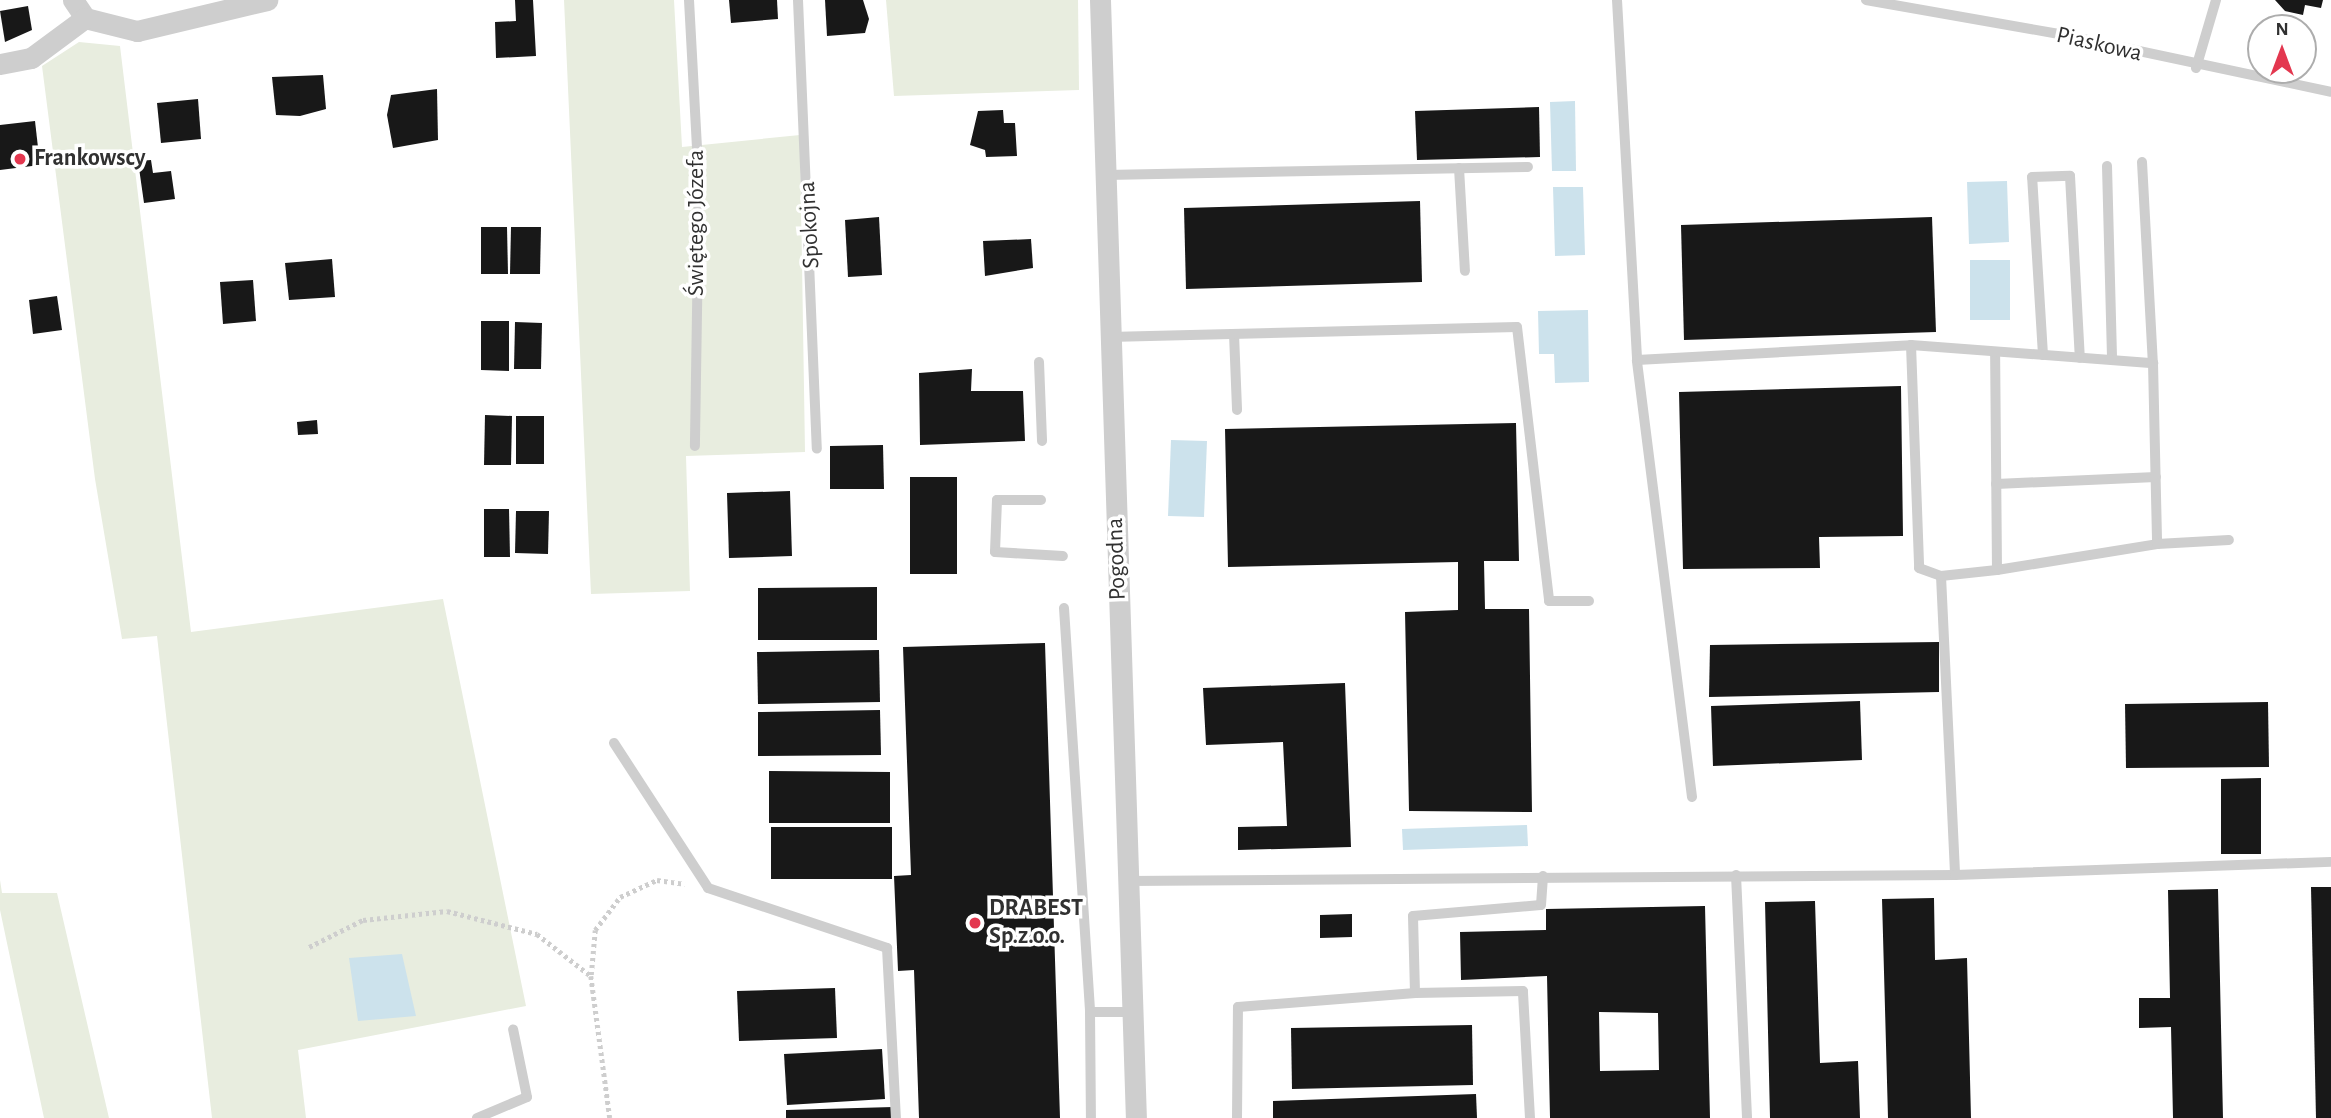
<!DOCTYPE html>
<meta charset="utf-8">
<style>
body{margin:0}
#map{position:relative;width:2331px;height:1118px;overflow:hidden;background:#fff;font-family:"Alegreya Sans",sans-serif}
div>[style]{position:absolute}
.green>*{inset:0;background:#e8eddf}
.water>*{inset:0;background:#cce2ec}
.building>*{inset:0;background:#181818}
.path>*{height:4.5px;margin-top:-2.25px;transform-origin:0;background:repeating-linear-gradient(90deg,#cecece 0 3.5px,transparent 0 7px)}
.lane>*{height:10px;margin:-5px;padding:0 5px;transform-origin:5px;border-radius:5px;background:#cecece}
.street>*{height:21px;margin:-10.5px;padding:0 10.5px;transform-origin:10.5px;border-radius:10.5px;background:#cecece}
.dots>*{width:19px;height:19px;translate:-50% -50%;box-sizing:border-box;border:4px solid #fff;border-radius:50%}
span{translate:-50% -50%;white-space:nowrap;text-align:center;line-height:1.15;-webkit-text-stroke:7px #fff;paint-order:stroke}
.street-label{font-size:24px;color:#313131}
.poi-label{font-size:24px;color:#313131;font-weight:700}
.left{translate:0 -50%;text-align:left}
.north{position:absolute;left:2247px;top:14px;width:70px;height:70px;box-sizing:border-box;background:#fff;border:2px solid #adadad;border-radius:50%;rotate:0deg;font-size:19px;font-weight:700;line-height:28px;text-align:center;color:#313131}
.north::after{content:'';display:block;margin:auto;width:24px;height:32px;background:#e3374f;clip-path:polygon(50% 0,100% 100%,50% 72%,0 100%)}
</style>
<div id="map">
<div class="green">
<i style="clip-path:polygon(564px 0,674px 0,682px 147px,800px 135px,805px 452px,686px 456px,690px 591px,591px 594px)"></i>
<i style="clip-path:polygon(886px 0,1078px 0,1079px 90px,894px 96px)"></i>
<i style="clip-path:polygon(79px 42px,120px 46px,191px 632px,443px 599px,526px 1006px,298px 1050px,306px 1118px,212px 1118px,157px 636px,122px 639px,95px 479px,42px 66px)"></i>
<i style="clip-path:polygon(0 880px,2px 893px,57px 893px,109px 1118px,44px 1118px,0 910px)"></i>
</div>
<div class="water">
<i style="clip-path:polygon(1575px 101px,1576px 171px,1552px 171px,1550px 102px)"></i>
<i style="clip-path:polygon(2007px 181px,2009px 242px,1969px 244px,1967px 182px)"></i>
<i style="clip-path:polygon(1553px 187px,1583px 187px,1585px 255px,1555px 256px)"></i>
<i style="clip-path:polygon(1970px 260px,2010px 260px,2010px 320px,1970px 320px)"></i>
<i style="clip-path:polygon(1588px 310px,1589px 382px,1555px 383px,1554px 354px,1539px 354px,1538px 311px)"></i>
<i style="clip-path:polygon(1171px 440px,1207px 441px,1204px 517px,1168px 516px)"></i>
<i style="clip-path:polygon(1527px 825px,1528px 846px,1403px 850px,1402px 829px)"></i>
<i style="clip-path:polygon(402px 954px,416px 1016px,358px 1021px,349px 958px)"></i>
</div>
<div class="building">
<i style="clip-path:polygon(515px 0,533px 0,536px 56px,496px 58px,495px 22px,516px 21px)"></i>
<i style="clip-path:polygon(729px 0,777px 0,778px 19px,731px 23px)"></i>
<i style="clip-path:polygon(825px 0,863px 0,869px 19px,865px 33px,827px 36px)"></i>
<i style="clip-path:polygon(2275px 0,2323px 0,2321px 8px,2305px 5px,2303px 15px,2285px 11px)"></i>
<i style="clip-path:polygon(28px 6px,32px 30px,5px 42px,0 11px)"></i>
<i style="clip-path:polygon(323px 75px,326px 109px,300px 116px,276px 115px,272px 77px)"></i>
<i style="clip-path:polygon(437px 89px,438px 140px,393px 148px,387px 115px,391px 95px)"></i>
<i style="clip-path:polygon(198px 99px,201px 139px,161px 143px,157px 103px)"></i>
<i style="clip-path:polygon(1539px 107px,1540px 157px,1417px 160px,1415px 111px)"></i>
<i style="clip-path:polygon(1003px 110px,1004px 123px,1015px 123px,1017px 156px,986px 157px,985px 150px,970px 145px,978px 111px)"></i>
<i style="clip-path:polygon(35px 121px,40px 165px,0 170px,0 125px)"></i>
<i style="clip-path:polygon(151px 160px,153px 173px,171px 171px,175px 199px,144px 203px,138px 161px)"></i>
<i style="clip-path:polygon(1420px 201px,1422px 282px,1186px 289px,1184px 208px)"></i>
<i style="clip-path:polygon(879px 217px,882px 275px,848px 277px,845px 220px)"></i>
<i style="clip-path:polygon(1932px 217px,1936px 332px,1684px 340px,1681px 225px)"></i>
<i style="clip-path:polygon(481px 227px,507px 227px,508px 274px,481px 274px)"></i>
<i style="clip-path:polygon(511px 227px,541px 227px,540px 274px,510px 274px)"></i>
<i style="clip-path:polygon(1031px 239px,1033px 268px,985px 276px,983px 241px)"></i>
<i style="clip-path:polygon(332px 259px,335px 297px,289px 300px,285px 263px)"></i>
<i style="clip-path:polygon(253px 280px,256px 321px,223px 324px,220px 282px)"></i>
<i style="clip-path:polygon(57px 296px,62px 330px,33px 334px,29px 300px)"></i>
<i style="clip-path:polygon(481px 321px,509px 321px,509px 371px,481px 370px)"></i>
<i style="clip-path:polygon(515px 322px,542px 323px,541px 369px,514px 369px)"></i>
<i style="clip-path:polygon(972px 369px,971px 391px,1023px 391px,1025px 441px,920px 445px,919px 373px)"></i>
<i style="clip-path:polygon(1901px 386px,1903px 536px,1819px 537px,1820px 568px,1683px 569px,1679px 392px)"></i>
<i style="clip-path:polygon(485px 415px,512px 416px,511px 465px,484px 465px)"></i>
<i style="clip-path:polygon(516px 416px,544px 416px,544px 464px,516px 464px)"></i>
<i style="clip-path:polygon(317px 420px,318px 434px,298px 435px,297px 422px)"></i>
<i style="clip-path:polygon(1516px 423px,1519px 561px,1484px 561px,1485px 609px,1529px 609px,1532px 812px,1409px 811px,1405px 612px,1458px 610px,1458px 562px,1228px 567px,1225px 429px)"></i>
<i style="clip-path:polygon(883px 445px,884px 489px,830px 489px,830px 446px)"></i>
<i style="clip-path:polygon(910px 477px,957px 477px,957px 574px,910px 574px)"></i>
<i style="clip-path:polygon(790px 491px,792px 556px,729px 558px,727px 493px)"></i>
<i style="clip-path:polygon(484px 509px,509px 509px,510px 557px,484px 557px)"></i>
<i style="clip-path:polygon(516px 511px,549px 511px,548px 554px,515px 553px)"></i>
<i style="clip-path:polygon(877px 587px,877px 640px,758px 640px,758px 588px)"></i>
<i style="clip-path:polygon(1939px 642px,1939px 692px,1709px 697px,1710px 645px)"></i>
<i style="clip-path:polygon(1045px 643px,1060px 1118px,919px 1118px,914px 970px,898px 971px,894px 876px,911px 875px,903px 647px)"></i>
<i style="clip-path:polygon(879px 650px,880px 702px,758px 704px,757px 652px)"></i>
<i style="clip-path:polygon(1345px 683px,1351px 847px,1238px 850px,1238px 827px,1287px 826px,1283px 742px,1206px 745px,1203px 688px)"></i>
<i style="clip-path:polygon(1860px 701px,1862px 760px,1713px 766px,1711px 706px)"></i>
<i style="clip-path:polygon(2268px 702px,2269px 767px,2126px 768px,2125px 704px)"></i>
<i style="clip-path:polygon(880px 710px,881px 755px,758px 756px,758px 712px)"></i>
<i style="clip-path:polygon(769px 771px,890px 772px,890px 823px,769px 823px)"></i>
<i style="clip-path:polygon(2261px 778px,2261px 854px,2221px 854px,2221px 779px)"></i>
<i style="clip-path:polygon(771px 827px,892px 827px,892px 879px,771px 879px)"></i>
<i style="clip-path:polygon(2311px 887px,2331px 887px,2331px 1118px,2316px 1118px)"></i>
<i style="clip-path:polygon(2218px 889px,2223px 1118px,2173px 1118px,2171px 1027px,2139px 1028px,2139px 998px,2170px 998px,2168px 890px)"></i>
<i style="clip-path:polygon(1934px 898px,1935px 960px,1967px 958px,1971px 1118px,1888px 1118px,1882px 899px)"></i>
<i style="clip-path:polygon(1815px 901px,1820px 1063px,1858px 1061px,1860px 1118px,1770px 1118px,1765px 902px)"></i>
<i style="clip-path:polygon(evenodd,1705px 906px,1710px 1118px,1550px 1118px,1547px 976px,1461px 980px,1460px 932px,1546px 930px,1546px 909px,1705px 906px,1599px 1012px,1658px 1013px,1659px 1070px,1600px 1071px,1599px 1012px)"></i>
<i style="clip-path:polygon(1352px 914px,1352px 937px,1320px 938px,1320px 915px)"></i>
<i style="clip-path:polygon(835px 988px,837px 1038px,739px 1041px,737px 991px)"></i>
<i style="clip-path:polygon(1472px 1025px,1473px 1085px,1292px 1089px,1291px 1028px)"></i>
<i style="clip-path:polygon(882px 1049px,885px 1099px,787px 1105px,784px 1054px)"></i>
<i style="clip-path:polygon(1476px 1094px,1477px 1118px,1273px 1118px,1273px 1101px)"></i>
<i style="clip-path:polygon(893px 1107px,893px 1118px,786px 1118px,786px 1110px)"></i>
</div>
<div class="path">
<i style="left:309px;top:947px;width:60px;rotate:-26.6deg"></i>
<i style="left:363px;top:920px;width:84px;rotate:-6.1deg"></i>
<i style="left:447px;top:911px;width:93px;rotate:14.3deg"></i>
<i style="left:537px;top:934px;width:68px;rotate:37.9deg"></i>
<i style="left:591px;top:976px;width:143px;rotate:82.4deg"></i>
<i style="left:591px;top:975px;width:45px;rotate:-84.9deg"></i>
<i style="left:595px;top:930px;width:41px;rotate:-52.9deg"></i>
<i style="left:620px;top:897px;width:41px;rotate:-24.7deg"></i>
<i style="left:657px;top:880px;width:28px;rotate:8deg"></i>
</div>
<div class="lane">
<i style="left:689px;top:0;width:185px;rotate:86.9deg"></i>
<i style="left:699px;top:185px;width:261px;rotate:90.9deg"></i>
<i style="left:798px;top:0;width:449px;rotate:87.6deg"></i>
<i style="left:1617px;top:0;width:361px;rotate:86.8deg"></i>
<i style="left:1866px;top:0;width:196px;rotate:10deg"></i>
<i style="left:2059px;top:34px;width:278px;rotate:12deg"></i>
<i style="left:2196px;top:68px;width:71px;rotate:-73.6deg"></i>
<i style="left:2142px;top:162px;width:201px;rotate:86.9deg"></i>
<i style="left:2107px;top:166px;width:194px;rotate:88.5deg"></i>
<i style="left:1459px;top:168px;width:103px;rotate:86.7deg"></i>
<i style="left:1106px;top:175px;width:422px;rotate:-1.1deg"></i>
<i style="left:1234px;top:334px;width:76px;rotate:87.7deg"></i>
<i style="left:1109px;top:337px;width:408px;rotate:-1.4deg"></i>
<i style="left:1517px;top:327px;width:276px;rotate:83.3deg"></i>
<i style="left:1549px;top:601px;width:40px"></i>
<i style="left:1911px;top:345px;width:223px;rotate:87.9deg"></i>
<i style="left:1919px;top:568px;width:23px;rotate:20deg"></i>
<i style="left:1941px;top:576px;width:299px;rotate:87.3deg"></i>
<i style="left:2043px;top:355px;width:178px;rotate:-93.5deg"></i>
<i style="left:2032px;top:177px;width:38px;rotate:-2deg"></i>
<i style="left:2070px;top:176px;width:182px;rotate:86.9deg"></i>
<i style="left:1039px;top:362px;width:79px;rotate:87.8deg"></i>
<i style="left:1996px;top:484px;width:160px;rotate:-2.5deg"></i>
<i style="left:1041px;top:500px;width:44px;rotate:180deg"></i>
<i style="left:997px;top:500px;width:52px;rotate:92.2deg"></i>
<i style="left:995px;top:552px;width:68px;rotate:3.4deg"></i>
<i style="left:1997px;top:570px;width:162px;rotate:-9.2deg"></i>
<i style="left:1941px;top:576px;width:56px;rotate:-6.1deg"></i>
<i style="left:1997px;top:570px;width:218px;rotate:-90.5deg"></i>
<i style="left:1064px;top:608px;width:405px;rotate:86.3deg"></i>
<i style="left:1090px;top:1012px;width:43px"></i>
<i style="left:614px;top:743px;width:173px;rotate:57deg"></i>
<i style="left:708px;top:888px;width:189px;rotate:18.5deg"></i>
<i style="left:887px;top:948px;width:170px;rotate:87deg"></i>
<i style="left:1692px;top:797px;width:440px;rotate:-97.2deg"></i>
<i style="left:1637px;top:360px;width:274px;rotate:-3.1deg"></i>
<i style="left:1911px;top:345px;width:243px;rotate:4.3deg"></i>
<i style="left:2153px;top:363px;width:181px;rotate:88.7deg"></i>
<i style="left:2157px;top:544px;width:72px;rotate:-3.2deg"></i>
<i style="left:1736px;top:875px;width:243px;rotate:87.4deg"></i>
<i style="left:1128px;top:881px;width:827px;rotate:-0.42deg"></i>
<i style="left:1955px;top:875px;width:376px;rotate:-2deg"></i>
<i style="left:1090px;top:1012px;width:106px;rotate:89.5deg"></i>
<i style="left:477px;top:1118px;width:54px;rotate:-22.8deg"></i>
<i style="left:527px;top:1097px;width:69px;rotate:-101.6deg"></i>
<i style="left:1237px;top:1118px;width:111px;rotate:-89.5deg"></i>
<i style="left:1238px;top:1007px;width:178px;rotate:-4.5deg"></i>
<i style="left:1530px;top:1118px;width:127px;rotate:-93.2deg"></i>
<i style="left:1523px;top:991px;width:108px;rotate:178.9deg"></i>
<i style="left:1415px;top:993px;width:77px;rotate:-91.5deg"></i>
<i style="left:1413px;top:916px;width:128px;rotate:-4.9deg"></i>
<i style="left:1541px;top:905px;width:29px;rotate:-86deg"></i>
</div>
<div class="street">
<i style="left:73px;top:0;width:22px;rotate:56deg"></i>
<i style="left:85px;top:18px;width:54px;rotate:14deg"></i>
<i style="left:137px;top:31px;width:134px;rotate:-13.4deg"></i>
<i style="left:1100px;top:0;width:1119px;rotate:88.16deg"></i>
<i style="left:0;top:64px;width:32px;rotate:-11deg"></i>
<i style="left:31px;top:58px;width:67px;rotate:-36.5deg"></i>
</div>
<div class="dots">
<i style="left:20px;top:159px;background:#e3374f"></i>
<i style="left:975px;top:923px;background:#e3374f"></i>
</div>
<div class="street-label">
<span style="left:2099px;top:45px;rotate:13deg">Piaskowa</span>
<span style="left:697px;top:223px;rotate:-90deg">Świętego Józefa</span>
<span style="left:810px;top:225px;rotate:-93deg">Spokojna</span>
<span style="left:1117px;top:559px;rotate:-92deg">Pogodna</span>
</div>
<div class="poi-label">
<span class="left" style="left:34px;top:159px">Frankowscy</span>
<span class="left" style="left:989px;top:923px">DRABEST<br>Sp.z.o.o.</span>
</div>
<div class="north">N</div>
</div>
